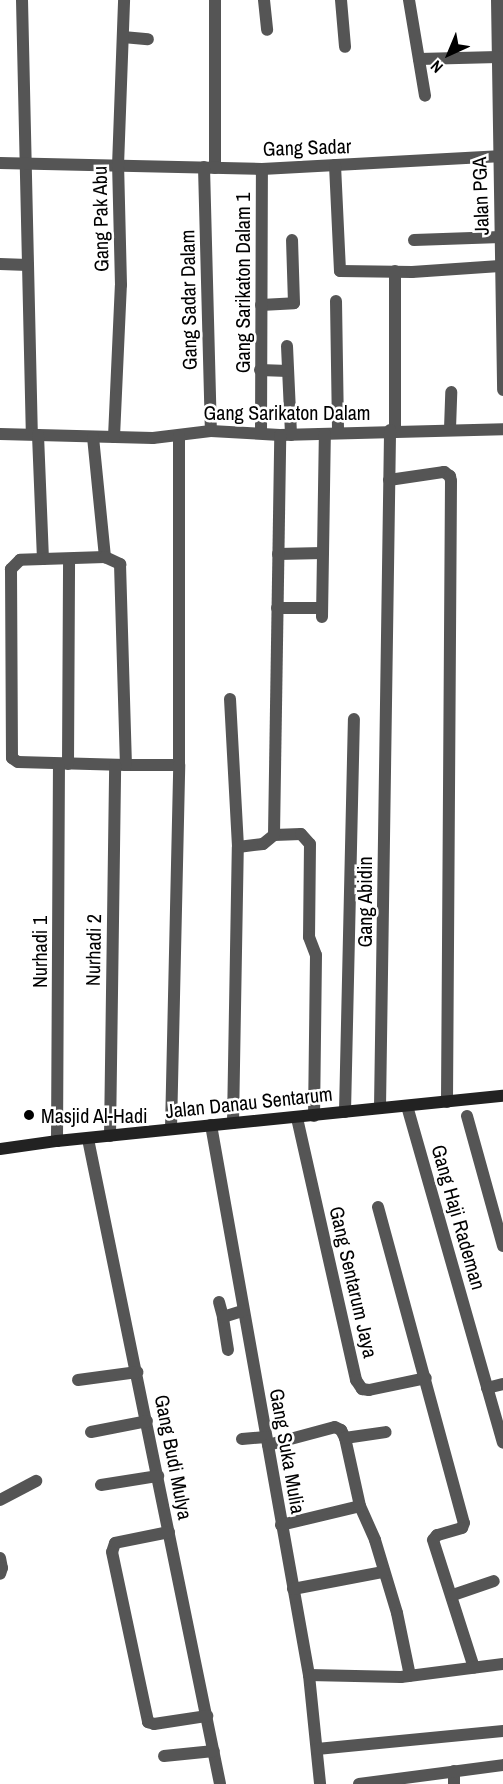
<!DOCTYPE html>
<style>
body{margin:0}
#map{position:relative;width:503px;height:1784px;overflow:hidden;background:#fff;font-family:"Archivo Narrow",sans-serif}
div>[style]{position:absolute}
.street>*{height:12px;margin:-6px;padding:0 6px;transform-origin:6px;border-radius:6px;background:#555}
.secondary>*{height:12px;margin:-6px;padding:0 6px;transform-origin:6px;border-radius:6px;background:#222}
.dots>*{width:16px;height:16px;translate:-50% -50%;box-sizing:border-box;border:3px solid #fff;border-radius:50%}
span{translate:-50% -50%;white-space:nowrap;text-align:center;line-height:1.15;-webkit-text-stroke:5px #fff;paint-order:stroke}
.street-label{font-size:20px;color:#000}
.poi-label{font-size:20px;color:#000}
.left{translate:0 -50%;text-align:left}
.north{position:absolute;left:419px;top:24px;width:60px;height:60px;-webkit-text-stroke:4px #fff;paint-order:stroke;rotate:224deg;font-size:16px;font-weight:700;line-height:24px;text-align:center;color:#000}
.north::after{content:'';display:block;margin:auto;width:21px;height:27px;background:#000;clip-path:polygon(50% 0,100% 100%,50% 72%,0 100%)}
</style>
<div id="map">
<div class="street">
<i style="left:22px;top:0;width:434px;rotate:88.7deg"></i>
<i style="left:215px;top:0;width:168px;rotate:90deg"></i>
<i style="left:264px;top:0;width:30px;rotate:84deg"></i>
<i style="left:341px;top:0;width:47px;rotate:85.1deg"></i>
<i style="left:409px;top:0;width:97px;rotate:80.5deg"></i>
<i style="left:497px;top:0;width:390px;rotate:89.1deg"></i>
<i style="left:123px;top:37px;width:25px;rotate:5deg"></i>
<i style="left:419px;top:59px;width:79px;rotate:-1.5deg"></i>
<i style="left:0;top:163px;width:262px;rotate:1.3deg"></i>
<i style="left:262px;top:169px;width:241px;rotate:-3.1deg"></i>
<i style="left:335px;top:165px;width:106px;rotate:87.3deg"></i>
<i style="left:340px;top:271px;width:72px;rotate:0.8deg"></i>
<i style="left:412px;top:272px;width:88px;rotate:-3.9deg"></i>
<i style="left:204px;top:167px;width:264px;rotate:88.5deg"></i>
<i style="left:414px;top:240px;width:87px;rotate:-2deg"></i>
<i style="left:0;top:264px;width:28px;rotate:2deg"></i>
<i style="left:395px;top:271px;width:159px;rotate:90deg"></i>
<i style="left:336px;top:301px;width:132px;rotate:89.1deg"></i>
<i style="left:261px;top:305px;width:33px;rotate:-3deg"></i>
<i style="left:294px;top:303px;width:63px;rotate:-91.8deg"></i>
<i style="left:287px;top:346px;width:89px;rotate:87.4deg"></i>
<i style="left:260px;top:370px;width:28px;rotate:2deg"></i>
<i style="left:450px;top:429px;width:37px;rotate:-88deg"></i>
<i style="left:261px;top:433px;width:264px;rotate:-89.8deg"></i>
<i style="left:0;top:434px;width:153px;rotate:1.5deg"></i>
<i style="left:153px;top:438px;width:58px;rotate:-6.9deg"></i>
<i style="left:211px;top:431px;width:69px;rotate:3.3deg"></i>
<i style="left:280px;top:435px;width:223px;rotate:-1.5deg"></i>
<i style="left:38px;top:435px;width:124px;rotate:87.7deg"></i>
<i style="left:43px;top:559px;width:23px;rotate:178deg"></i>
<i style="left:20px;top:560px;width:13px;rotate:135deg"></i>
<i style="left:11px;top:569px;width:189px;rotate:89.7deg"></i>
<i style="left:12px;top:758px;width:7px;rotate:34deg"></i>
<i style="left:18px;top:762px;width:108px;rotate:1.6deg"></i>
<i style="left:126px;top:765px;width:53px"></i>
<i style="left:179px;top:765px;width:329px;rotate:-90deg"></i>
<i style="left:93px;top:437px;width:121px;rotate:84.3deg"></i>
<i style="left:114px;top:437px;width:152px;rotate:-87.4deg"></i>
<i style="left:121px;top:285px;width:119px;rotate:-91.4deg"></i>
<i style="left:118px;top:166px;width:166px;rotate:-87.9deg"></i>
<i style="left:389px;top:480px;width:56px;rotate:-8.3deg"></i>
<i style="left:444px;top:472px;width:7px;rotate:34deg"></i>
<i style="left:450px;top:476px;width:5px;rotate:79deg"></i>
<i style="left:451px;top:481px;width:621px;rotate:90.37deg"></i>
<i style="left:278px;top:554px;width:45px;rotate:-1.3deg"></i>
<i style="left:43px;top:559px;width:62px;rotate:-1.8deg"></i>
<i style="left:105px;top:557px;width:17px;rotate:25deg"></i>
<i style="left:120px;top:564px;width:201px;rotate:88.3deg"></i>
<i style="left:277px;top:608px;width:45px"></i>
<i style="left:322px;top:617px;width:183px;rotate:-89.1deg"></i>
<i style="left:230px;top:699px;width:148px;rotate:86.9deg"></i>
<i style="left:68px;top:764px;width:205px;rotate:-89.7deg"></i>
<i style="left:274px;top:835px;width:27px;rotate:-2deg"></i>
<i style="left:301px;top:834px;width:13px;rotate:48deg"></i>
<i style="left:310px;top:844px;width:93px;rotate:90.6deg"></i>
<i style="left:309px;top:937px;width:19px;rotate:69deg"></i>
<i style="left:316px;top:955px;width:161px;rotate:90.7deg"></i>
<i style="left:407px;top:1106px;width:350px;rotate:74.1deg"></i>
<i style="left:380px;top:1108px;width:678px;rotate:-89.15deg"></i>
<i style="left:345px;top:1112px;width:393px;rotate:-88.7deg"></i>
<i style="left:467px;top:1116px;width:135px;rotate:74.5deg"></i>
<i style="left:297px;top:1118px;width:269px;rotate:77.3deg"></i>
<i style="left:356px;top:1380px;width:11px;rotate:56deg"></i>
<i style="left:362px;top:1389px;width:7px;rotate:8deg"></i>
<i style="left:369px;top:1390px;width:58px;rotate:-11.9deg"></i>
<i style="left:233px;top:1123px;width:276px;rotate:-89deg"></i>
<i style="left:238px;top:847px;width:25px;rotate:-7deg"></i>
<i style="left:263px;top:844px;width:14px;rotate:-39deg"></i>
<i style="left:274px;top:835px;width:400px;rotate:-89.1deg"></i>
<i style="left:211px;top:1125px;width:559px;rotate:79.9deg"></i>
<i style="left:309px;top:1675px;width:110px;rotate:84.2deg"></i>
<i style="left:171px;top:1129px;width:364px;rotate:-88.7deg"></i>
<i style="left:110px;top:1136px;width:371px;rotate:-89.2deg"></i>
<i style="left:88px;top:1139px;width:658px;rotate:78.43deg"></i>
<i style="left:57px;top:1141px;width:377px;rotate:-89.7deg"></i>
<i style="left:378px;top:1207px;width:327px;rotate:74.8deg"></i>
<i style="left:464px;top:1523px;width:5px;rotate:112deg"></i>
<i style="left:462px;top:1528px;width:26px;rotate:164deg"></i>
<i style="left:437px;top:1535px;width:6px;rotate:129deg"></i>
<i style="left:433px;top:1540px;width:134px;rotate:72.2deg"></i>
<i style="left:219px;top:1302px;width:16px;rotate:75deg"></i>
<i style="left:228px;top:1350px;width:33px;rotate:-99deg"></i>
<i style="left:223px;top:1317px;width:21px;rotate:-17deg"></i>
<i style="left:78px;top:1380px;width:60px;rotate:-7.7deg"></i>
<i style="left:487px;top:1388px;width:16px;rotate:-14deg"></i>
<i style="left:91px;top:1432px;width:57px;rotate:-11.1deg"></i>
<i style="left:242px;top:1439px;width:24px;rotate:-5deg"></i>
<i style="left:268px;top:1445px;width:69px;rotate:-15deg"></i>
<i style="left:335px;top:1427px;width:7px;rotate:27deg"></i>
<i style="left:341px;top:1430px;width:9px;rotate:63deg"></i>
<i style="left:101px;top:1485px;width:58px;rotate:-9deg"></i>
<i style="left:0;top:1500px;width:41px;rotate:-27.8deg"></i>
<i style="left:360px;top:1506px;width:37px;rotate:66deg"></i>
<i style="left:375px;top:1540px;width:76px;rotate:73.2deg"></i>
<i style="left:397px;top:1613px;width:64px;rotate:78.3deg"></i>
<i style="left:281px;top:1525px;width:81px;rotate:-13.5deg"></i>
<i style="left:360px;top:1506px;width:70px;rotate:-102.4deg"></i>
<i style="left:345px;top:1438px;width:41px;rotate:-8.3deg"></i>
<i style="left:169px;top:1532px;width:55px;rotate:168.5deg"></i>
<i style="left:115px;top:1543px;width:9px;rotate:108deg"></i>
<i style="left:112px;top:1552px;width:174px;rotate:78deg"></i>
<i style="left:148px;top:1722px;width:6px;rotate:18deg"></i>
<i style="left:154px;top:1724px;width:54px;rotate:-8.6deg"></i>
<i style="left:0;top:1558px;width:10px;rotate:79deg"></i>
<i style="left:2px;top:1568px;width:6px;rotate:108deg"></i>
<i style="left:293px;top:1589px;width:92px;rotate:-10.7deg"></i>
<i style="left:453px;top:1595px;width:43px;rotate:-18.9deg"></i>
<i style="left:309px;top:1675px;width:92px;rotate:1.2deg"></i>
<i style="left:401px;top:1677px;width:103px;rotate:-7.3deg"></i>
<i style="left:317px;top:1749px;width:187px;rotate:-5.5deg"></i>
<i style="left:164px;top:1756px;width:50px;rotate:-5.7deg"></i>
<i style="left:454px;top:1771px;width:13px;rotate:90deg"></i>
<i style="left:359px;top:1784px;width:145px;rotate:-7.5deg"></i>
</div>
<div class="secondary">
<i style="left:0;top:1149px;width:58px;rotate:-8deg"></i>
<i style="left:57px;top:1141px;width:448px;rotate:-5.8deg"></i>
</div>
<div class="dots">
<i style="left:29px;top:1115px;background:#000"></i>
</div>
<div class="street-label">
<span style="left:307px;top:147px;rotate:-2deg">Gang Sadar</span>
<span style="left:480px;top:196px;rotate:-92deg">Jalan PGA</span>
<span style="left:100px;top:219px;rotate:-91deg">Gang Pak Abu</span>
<span style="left:242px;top:283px;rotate:-90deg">Gang Sarikaton Dalam 1</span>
<span style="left:188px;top:300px;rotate:-91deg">Gang Sadar Dalam</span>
<span style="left:287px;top:412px">Gang Sarikaton Dalam</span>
<span style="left:364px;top:902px;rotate:-90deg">Gang Abidin</span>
<span style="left:93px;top:950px;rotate:-89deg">Nurhadi 2</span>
<span style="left:39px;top:952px;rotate:-90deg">Nurhadi 1</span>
<span style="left:249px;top:1102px;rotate:-6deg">Jalan Danau Sentarum</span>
<span style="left:459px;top:1217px;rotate:74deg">Gang Haji Rademan</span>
<span style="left:354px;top:1282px;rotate:77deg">Gang Sentarum Jaya</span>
<span style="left:288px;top:1451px;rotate:80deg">Gang Suka Mulia</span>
<span style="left:174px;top:1457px;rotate:79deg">Gang Budi Mulya</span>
</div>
<div class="poi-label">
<span class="left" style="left:41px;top:1115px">Masjid Al-Hadi</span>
</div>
<div class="north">N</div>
</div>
